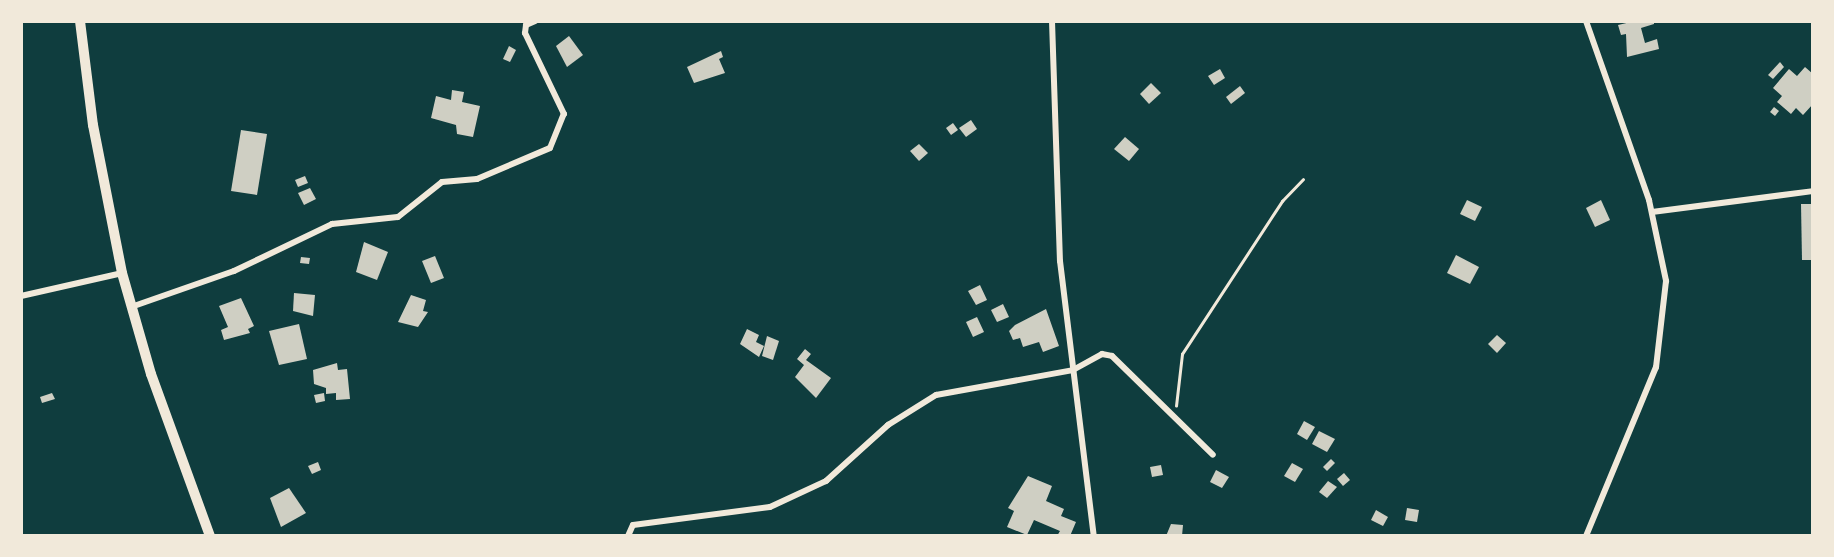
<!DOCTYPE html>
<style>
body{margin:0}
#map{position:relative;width:1834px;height:557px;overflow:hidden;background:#0f3d3e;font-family:Literata,serif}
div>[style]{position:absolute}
.building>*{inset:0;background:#cfcfc3}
.path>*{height:2.5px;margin:-1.25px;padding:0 1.25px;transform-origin:1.25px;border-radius:1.25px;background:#f1e9da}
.minor>*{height:6px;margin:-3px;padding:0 3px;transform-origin:3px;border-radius:3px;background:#f1e9da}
.trunk>*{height:10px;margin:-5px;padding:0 5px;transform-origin:5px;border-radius:5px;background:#f1e9da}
span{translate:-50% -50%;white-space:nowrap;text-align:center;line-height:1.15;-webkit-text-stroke:7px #f1e9da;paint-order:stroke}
.frame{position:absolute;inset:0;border:23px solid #f1e9da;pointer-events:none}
</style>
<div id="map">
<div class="building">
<i style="clip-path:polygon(1635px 21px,1654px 21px,1654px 24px,1641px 28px,1645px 43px,1657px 39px,1659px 49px,1627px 57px,1626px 34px,1621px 35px,1618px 25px)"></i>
<i style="clip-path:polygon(569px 36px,583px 55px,567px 67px,556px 46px)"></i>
<i style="clip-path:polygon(509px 46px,516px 50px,510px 62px,503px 59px)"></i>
<i style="clip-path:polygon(721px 51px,723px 57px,719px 59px,725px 73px,694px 83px,687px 67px)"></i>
<i style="clip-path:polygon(1780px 62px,1784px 67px,1773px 79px,1768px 75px)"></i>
<i style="clip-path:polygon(1805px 67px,1813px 74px,1813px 104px,1803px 115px,1796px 108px,1791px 114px,1777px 102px,1782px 96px,1773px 88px,1789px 69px,1797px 76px)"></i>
<i style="clip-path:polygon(1220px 69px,1225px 78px,1214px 85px,1208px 76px)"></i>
<i style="clip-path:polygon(1151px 83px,1161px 93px,1149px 104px,1140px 94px)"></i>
<i style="clip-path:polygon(1240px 86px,1245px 93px,1231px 104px,1226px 97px)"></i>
<i style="clip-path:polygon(452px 90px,464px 92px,462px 102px,480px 106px,473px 137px,457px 134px,456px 125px,431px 118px,436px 96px,451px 100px)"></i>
<i style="clip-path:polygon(1774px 107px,1779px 111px,1775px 116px,1770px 112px)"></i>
<i style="clip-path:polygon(971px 120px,977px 129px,966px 137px,959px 128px)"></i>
<i style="clip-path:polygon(953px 123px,958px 130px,951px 135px,946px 128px)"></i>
<i style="clip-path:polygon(241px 130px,267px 134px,257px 195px,231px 191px)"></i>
<i style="clip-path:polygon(1125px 137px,1139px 149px,1129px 161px,1114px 149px)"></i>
<i style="clip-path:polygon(919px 144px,928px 153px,919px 161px,910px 151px)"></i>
<i style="clip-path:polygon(305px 176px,308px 183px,298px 187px,295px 180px)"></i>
<i style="clip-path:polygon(310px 188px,316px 199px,304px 205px,298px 193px)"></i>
<i style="clip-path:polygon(1467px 200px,1482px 207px,1475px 221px,1460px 214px)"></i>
<i style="clip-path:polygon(1601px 200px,1610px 220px,1595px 227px,1586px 208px)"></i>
<i style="clip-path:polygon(1801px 204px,1813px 204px,1813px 260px,1802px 260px)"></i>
<i style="clip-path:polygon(364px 242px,388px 252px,377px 280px,356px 272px)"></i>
<i style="clip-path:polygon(1456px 255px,1479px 267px,1470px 284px,1447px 273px)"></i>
<i style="clip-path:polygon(435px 256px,444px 278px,431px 283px,422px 261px)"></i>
<i style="clip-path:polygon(301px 257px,310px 258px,309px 264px,300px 263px)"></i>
<i style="clip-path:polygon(980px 285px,987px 300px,976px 305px,968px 291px)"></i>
<i style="clip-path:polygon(294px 293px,315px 295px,313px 316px,293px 311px)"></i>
<i style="clip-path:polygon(411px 295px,426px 300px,423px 311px,428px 312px,418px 327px,398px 322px)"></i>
<i style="clip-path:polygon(241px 298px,254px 326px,248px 329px,250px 333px,224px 340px,221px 330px,228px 327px,219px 306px)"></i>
<i style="clip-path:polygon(1003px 304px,1009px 317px,997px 322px,991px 310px)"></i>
<i style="clip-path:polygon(1046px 309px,1059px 346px,1043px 352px,1039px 342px,1023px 347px,1020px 338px,1013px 340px,1009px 331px,1015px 325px)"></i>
<i style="clip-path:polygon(977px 317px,984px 332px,973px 337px,966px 322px)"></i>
<i style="clip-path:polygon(299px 324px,307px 359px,279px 365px,269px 331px)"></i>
<i style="clip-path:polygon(747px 329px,759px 335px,756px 342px,764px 346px,759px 357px,740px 344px)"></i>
<i style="clip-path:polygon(1497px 335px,1506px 343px,1497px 353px,1488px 344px)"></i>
<i style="clip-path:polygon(767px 336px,779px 341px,773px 360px,762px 356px)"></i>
<i style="clip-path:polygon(805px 349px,811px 354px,806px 360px,831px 378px,816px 398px,795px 377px,804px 365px,797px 359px)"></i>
<i style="clip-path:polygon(337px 363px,338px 370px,347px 369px,350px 399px,336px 400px,336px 393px,326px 394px,326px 388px,314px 384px,313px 370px)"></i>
<i style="clip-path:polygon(52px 393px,55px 399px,42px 403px,40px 397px)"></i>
<i style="clip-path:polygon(324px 393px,325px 401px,316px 403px,314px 395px)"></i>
<i style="clip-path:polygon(1304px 421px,1315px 427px,1307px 440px,1297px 434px)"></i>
<i style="clip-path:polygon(1319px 431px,1335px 439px,1327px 452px,1312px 444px)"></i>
<i style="clip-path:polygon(1331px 459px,1335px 463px,1327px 471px,1323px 467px)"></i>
<i style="clip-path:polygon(318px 462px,321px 470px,312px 474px,308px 466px)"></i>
<i style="clip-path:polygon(1292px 463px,1303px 469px,1295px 482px,1284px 476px)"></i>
<i style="clip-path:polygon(1161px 465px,1163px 475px,1152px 477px,1150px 467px)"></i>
<i style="clip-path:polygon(1216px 470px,1229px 477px,1222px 488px,1210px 482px)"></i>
<i style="clip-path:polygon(1344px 473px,1350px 480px,1343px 486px,1337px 479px)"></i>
<i style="clip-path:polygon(1028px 476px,1052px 486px,1046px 501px,1064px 509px,1061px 516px,1076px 522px,1070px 536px,1057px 536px,1060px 531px,1034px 520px,1027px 535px,1007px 527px,1014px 511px,1008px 508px)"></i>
<i style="clip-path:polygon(1328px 481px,1337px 487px,1327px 498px,1319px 492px)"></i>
<i style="clip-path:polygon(289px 488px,306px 513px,281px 527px,270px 498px)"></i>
<i style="clip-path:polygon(1407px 508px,1419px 510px,1417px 522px,1405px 520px)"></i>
<i style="clip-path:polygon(1376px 510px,1388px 517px,1383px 526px,1371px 520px)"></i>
<i style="clip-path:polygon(1171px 524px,1183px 525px,1182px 536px,1166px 536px)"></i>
</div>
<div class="path">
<i style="left:1176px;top:406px;width:52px;rotate:-83.4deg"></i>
<i style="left:1182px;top:354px;width:183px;rotate:-56.8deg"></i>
<i style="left:1282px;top:201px;width:30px;rotate:-46deg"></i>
</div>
<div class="minor">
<i style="left:1052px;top:21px;width:240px;rotate:88.1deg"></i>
<i style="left:1060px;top:261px;width:277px;rotate:83deg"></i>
<i style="left:1586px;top:21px;width:190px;rotate:70.6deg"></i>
<i style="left:1649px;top:200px;width:83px;rotate:78.1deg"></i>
<i style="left:1666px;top:281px;width:87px;rotate:96.6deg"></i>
<i style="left:1656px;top:367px;width:183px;rotate:112.5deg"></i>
<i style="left:1652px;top:212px;width:162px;rotate:-7.4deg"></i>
<i style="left:21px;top:296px;width:104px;rotate:-12.8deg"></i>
<i style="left:131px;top:307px;width:109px;rotate:-19.3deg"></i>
<i style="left:234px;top:271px;width:109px;rotate:-25.6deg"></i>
<i style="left:332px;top:224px;width:66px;rotate:-6.1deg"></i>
<i style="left:398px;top:217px;width:56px;rotate:-38.5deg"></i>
<i style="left:442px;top:182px;width:35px;rotate:-5deg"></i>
<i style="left:477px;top:179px;width:79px;rotate:-23deg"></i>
<i style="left:550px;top:148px;width:37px;rotate:-68deg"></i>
<i style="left:564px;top:114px;width:90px;rotate:-115.7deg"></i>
<i style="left:525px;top:33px;width:8px;rotate:-83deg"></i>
<i style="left:526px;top:25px;width:10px;rotate:-24deg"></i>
<i style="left:628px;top:536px;width:12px;rotate:-66deg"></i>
<i style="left:633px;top:525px;width:138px;rotate:-7.5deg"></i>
<i style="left:770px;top:507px;width:62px;rotate:-24.9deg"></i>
<i style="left:826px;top:481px;width:84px;rotate:-42.1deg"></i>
<i style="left:888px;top:425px;width:57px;rotate:-32deg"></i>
<i style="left:936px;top:395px;width:139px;rotate:-10.3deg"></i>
<i style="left:1073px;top:370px;width:33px;rotate:-29deg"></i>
<i style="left:1102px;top:354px;width:10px;rotate:11deg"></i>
<i style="left:1112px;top:356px;width:141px;rotate:44.4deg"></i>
</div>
<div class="trunk">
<i style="left:80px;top:21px;width:105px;rotate:82.9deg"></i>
<i style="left:93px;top:125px;width:151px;rotate:78.9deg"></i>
<i style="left:122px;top:273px;width:105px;rotate:74deg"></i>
<i style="left:151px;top:374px;width:172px;rotate:70deg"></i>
</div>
<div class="frame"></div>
</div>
